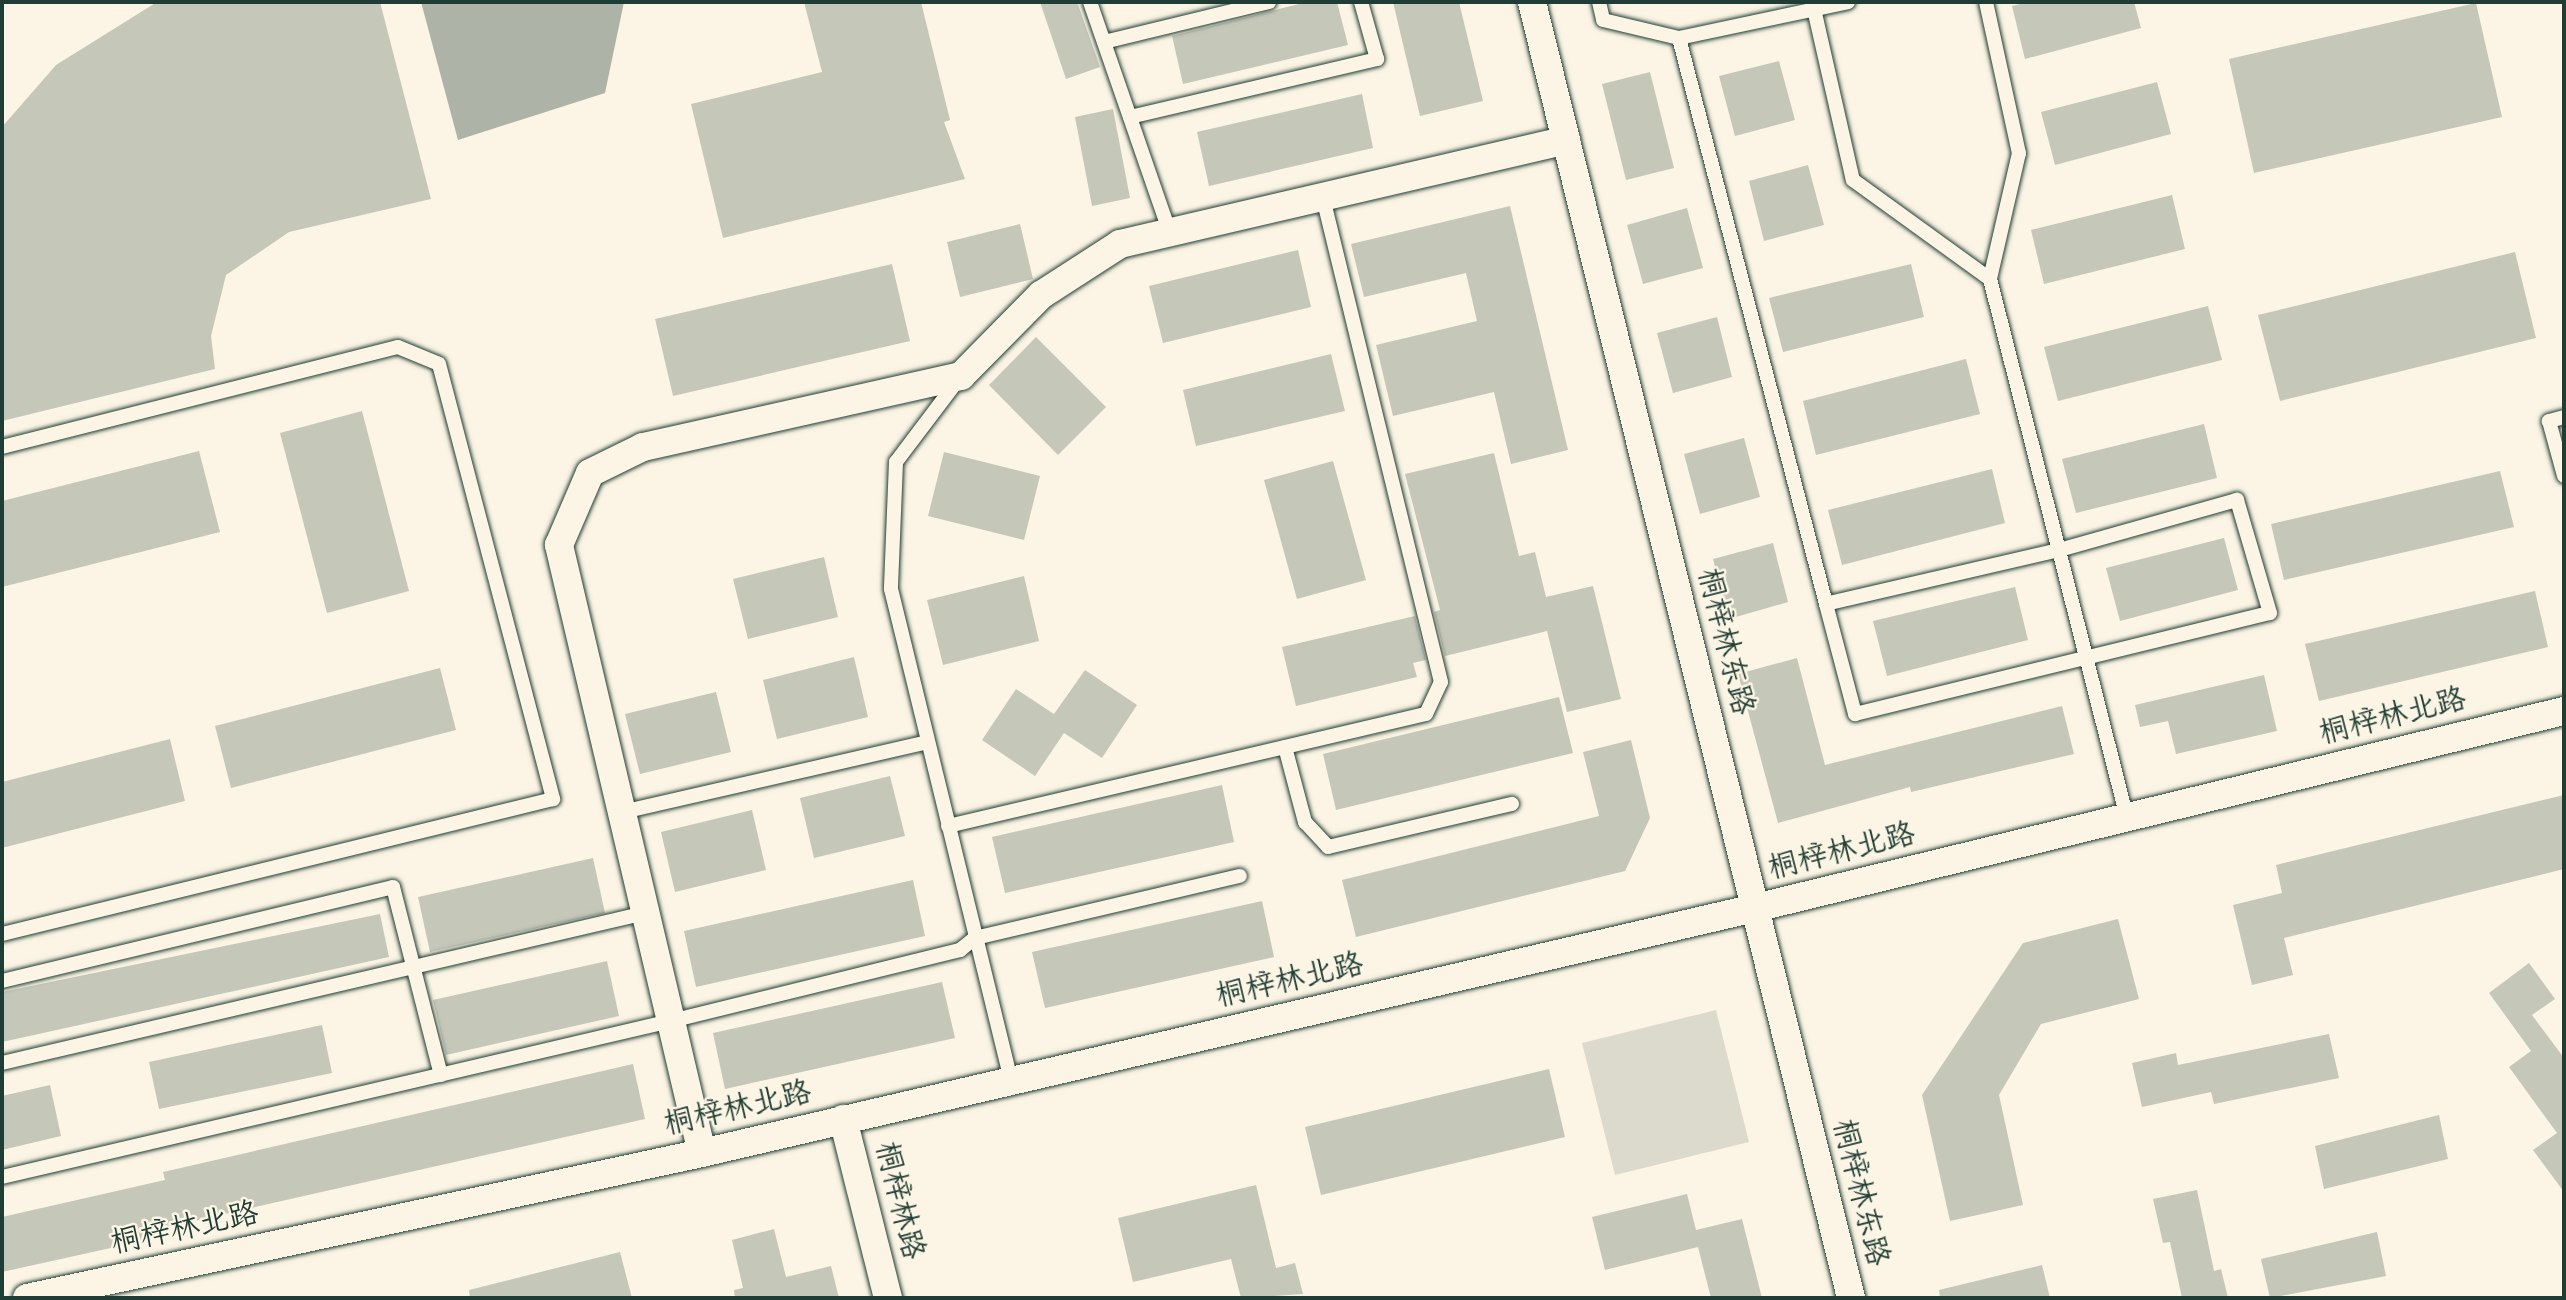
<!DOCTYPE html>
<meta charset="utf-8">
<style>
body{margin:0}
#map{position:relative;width:2566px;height:1300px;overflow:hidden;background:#fcf5e5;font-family:"Indie Flower","LXGW WenKai TC",sans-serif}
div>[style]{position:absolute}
.green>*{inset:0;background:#dcdacc}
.water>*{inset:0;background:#aeb3a7}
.building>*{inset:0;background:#c5c7b9}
.roads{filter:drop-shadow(0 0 2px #1f3d34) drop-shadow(0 0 2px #1f3d34)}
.lane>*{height:14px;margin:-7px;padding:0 7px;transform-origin:7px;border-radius:7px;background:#fcf5e5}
.street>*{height:28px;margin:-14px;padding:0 14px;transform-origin:14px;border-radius:14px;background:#fcf5e5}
span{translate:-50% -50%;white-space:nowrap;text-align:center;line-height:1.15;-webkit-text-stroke:5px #fcf5e5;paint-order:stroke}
.street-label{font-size:30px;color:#1f3d34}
.frame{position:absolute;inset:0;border:4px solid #1f3d34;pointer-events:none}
</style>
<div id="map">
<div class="green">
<i style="clip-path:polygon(1716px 1010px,1749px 1142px,1615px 1175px,1582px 1043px)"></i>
</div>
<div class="water">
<i style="clip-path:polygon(421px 2px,624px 2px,605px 93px,458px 140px)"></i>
</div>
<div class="building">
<i style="clip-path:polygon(157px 2px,380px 2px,431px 199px,289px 232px,226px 275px,211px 336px,215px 369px,2px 421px,2px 127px,56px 65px)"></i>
<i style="clip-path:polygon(804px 2px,921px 2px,950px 120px,944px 122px,965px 179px,723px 238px,691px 104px,822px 72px)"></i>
<i style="clip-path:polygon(1040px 2px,1077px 2px,1100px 67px,1066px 79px)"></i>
<i style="clip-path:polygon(1307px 2px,1337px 2px,1348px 45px,1183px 84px,1172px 36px)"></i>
<i style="clip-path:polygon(1393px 2px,1459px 2px,1483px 101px,1420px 116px)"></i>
<i style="clip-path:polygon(2028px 2px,2134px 2px,2141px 28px,2025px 59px,2012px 6px)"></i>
<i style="clip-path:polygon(2476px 3px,2502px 117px,2254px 173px,2229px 59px)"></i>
<i style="clip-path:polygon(1779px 61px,1795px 120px,1735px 136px,1719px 76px)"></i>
<i style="clip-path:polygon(1650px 72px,1674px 168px,1626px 180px,1602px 84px)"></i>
<i style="clip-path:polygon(2157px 82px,2171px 134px,2055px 165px,2041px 112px)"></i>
<i style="clip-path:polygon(1362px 94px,1373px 148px,1209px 186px,1197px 132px)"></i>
<i style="clip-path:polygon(1113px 109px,1130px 198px,1092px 206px,1075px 117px)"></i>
<i style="clip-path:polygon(1808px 165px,1824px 225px,1764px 241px,1749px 181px)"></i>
<i style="clip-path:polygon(2172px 195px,2185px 249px,2044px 284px,2031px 230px)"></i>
<i style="clip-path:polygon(1510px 206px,1568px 450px,1511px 464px,1494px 392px,1393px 416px,1376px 345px,1477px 321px,1466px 273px,1364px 297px,1351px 244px)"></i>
<i style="clip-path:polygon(1687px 208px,1703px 268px,1643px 284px,1627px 225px)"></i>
<i style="clip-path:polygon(1020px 224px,1033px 279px,960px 297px,947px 242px)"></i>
<i style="clip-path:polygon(1298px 250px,1311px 307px,1163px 343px,1149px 286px)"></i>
<i style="clip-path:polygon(2515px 252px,2536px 338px,2280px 401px,2258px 315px)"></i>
<i style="clip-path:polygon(892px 264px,910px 341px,673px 396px,655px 319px)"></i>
<i style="clip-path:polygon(1911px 264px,1924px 317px,1783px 352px,1769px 298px)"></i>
<i style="clip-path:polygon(2208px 306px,2222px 360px,2058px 401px,2044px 347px)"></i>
<i style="clip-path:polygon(1717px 317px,1732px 377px,1673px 393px,1657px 333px)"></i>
<i style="clip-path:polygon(1036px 337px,1106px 407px,1058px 455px,989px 385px)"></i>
<i style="clip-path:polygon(1331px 354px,1345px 411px,1196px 446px,1183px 390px)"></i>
<i style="clip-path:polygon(1966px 359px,1980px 414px,1816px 455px,1803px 401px)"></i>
<i style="clip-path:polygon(362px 411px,409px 591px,327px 613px,280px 433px)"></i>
<i style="clip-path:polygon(2204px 424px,2217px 478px,2076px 513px,2062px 459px)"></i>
<i style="clip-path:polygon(1744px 438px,1760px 497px,1700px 514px,1684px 454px)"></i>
<i style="clip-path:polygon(199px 451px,220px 532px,2px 587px,2px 501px)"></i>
<i style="clip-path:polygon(944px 452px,1040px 476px,1024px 540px,928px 516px)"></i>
<i style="clip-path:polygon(1494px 453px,1519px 556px,1535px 552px,1546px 597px,1593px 586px,1621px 699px,1567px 712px,1547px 631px,1445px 656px,1434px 612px,1440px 610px,1405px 474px)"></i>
<i style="clip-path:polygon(1333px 461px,1366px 580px,1297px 599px,1264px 480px)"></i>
<i style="clip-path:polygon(1992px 469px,2005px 523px,1842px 565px,1828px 510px)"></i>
<i style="clip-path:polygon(2500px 471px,2514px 527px,2284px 580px,2271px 524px)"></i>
<i style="clip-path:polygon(2224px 538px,2238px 590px,2120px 621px,2106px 568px)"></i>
<i style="clip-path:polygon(1773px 543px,1788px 602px,1729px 619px,1713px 559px)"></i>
<i style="clip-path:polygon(824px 557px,838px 617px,748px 639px,733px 579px)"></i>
<i style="clip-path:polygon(1024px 576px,1039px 641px,943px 665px,927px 600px)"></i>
<i style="clip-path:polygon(2015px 587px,2028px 640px,1887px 676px,1873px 621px)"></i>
<i style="clip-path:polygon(2535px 591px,2548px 647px,2319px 701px,2305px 644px)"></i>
<i style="clip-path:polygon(1415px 616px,1426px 660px,1413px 663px,1417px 677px,1296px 706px,1282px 647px)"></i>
<i style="clip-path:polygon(854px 657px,868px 717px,777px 739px,763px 680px)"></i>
<i style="clip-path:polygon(1797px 658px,1825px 765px,2062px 706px,2074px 754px,1911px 792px,1910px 787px,1778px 823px,1738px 674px)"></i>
<i style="clip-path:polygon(440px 668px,456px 730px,231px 788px,215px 726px)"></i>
<i style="clip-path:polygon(1085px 670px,1137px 705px,1102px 758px,1064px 733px,1035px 776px,982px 740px,1016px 689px,1054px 714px)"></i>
<i style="clip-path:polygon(2264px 675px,2277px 731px,2176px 754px,2168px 721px,2140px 727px,2135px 705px)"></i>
<i style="clip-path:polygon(716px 692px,731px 752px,640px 774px,625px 714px)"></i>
<i style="clip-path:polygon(1559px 697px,1573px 753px,1336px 810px,1323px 754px)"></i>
<i style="clip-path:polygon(170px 739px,185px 801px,2px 848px,2px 782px)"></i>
<i style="clip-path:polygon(1631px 740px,1650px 818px,1625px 871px,1356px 937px,1342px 880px,1599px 816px,1583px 752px)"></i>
<i style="clip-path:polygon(890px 776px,905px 836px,814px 858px,800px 798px)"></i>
<i style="clip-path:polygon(1222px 785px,1234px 842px,1005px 893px,992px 837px)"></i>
<i style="clip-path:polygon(2564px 795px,2564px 869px,2284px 938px,2293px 975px,2252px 985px,2233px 905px,2282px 893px,2276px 865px)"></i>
<i style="clip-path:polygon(752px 810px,766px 870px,675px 892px,661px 832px)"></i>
<i style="clip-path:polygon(593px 858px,605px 913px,430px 952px,418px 897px)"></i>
<i style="clip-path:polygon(913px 880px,925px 936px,696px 987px,684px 931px)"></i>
<i style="clip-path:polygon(1262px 901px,1274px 957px,1045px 1008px,1032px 952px)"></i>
<i style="clip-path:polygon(380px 914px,389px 957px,2px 1042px,2px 992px)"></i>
<i style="clip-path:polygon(2118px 919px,2139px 999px,2041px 1024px,1999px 1095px,2023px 1205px,1950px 1221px,1922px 1095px,2023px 943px)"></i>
<i style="clip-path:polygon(607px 961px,619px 1016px,446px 1055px,433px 1000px)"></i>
<i style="clip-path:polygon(2529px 963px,2555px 999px,2532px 1015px,2564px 1058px,2564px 1192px,2533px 1150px,2557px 1133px,2509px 1067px,2531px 1051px,2489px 993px)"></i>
<i style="clip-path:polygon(942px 982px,955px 1038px,725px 1089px,713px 1033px)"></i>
<i style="clip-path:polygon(322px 1025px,332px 1073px,159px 1109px,149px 1062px)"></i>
<i style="clip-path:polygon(2329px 1034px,2339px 1078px,2214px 1104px,2211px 1092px,2142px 1107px,2132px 1063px,2176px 1053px,2178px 1065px)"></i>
<i style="clip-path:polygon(633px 1064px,645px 1119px,145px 1232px,147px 1240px,2px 1272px,2px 1217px,165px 1180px,163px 1172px)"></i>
<i style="clip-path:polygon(1549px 1069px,1565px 1137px,1321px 1195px,1305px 1127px)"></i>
<i style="clip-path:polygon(50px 1085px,61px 1136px,2px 1150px,2px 1096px)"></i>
<i style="clip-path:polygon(2439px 1115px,2448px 1159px,2324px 1189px,2315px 1146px)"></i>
<i style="clip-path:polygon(1256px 1185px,1276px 1268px,1295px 1263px,1303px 1294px,1241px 1298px,1231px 1259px,1133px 1282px,1118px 1218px)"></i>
<i style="clip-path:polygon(2197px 1190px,2214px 1271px,2221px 1269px,2228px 1298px,2182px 1298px,2170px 1242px,2163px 1243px,2153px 1199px)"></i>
<i style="clip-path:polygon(1687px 1194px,1696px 1230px,1742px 1219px,1762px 1298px,1711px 1298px,1698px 1247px,1605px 1270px,1592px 1217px)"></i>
<i style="clip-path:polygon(774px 1229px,786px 1277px,831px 1266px,839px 1298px,735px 1298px,734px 1290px,743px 1288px,732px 1240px)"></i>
<i style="clip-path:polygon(2377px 1232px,2386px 1276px,2270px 1298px,2261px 1259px)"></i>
<i style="clip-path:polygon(620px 1252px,632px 1298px,470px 1298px,469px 1290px)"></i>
<i style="clip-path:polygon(2042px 1265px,2050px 1298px,1940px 1298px,1939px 1290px)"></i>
</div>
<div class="roads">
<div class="lane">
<i style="left:1090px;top:2px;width:244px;rotate:70.9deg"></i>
<i style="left:1599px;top:2px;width:18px;rotate:77deg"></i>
<i style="left:1603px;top:20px;width:78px;rotate:13.3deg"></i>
<i style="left:1679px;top:38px;width:173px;rotate:-12deg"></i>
<i style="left:1986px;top:2px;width:155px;rotate:77.7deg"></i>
<i style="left:2019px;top:153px;width:129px;rotate:103deg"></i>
<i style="left:1990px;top:279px;width:556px;rotate:75.74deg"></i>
<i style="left:1814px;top:9px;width:175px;rotate:77.2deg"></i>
<i style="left:1853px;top:180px;width:169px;rotate:35.9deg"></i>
<i style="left:1679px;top:38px;width:585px;rotate:75.44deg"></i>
<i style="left:1826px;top:604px;width:114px;rotate:75.2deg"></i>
<i style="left:1855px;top:714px;width:427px;rotate:-13.7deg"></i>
<i style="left:2270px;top:613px;width:118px;rotate:-106.3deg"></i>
<i style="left:2237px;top:500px;width:185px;rotate:164.3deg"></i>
<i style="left:2059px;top:550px;width:239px;rotate:167deg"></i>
<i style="left:1104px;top:42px;width:170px;rotate:-13.6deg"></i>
<i style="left:1130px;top:117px;width:254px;rotate:-13.2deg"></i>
<i style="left:1377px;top:59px;width:59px;rotate:-105.7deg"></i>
<i style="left:958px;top:380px;width:103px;rotate:127.1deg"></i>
<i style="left:896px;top:462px;width:127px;rotate:92.3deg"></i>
<i style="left:891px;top:589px;width:505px;rotate:76.27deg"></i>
<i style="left:2564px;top:417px;width:16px;rotate:165deg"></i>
<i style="left:2549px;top:421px;width:57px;rotate:74.7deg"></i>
<i style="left:2px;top:447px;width:408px;rotate:-14.2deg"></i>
<i style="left:398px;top:347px;width:44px;rotate:22.5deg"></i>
<i style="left:439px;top:364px;width:450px;rotate:75.3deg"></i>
<i style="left:553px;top:799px;width:567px;rotate:166.23deg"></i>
<i style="left:1285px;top:747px;width:78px;rotate:75.1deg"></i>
<i style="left:1305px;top:822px;width:34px;rotate:47deg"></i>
<i style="left:1328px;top:847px;width:189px;rotate:-13.2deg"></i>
<i style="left:622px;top:812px;width:313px;rotate:-12.9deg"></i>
<i style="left:948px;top:826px;width:491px;rotate:-13.2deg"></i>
<i style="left:1426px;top:714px;width:35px;rotate:-65deg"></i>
<i style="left:1441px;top:682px;width:499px;rotate:-103.7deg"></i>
<i style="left:2px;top:981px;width:402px;rotate:-13.5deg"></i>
<i style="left:393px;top:887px;width:194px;rotate:75.7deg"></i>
<i style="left:2px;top:1063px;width:660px;rotate:-13.13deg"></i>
<i style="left:2px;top:1177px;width:687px;rotate:-13.13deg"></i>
<i style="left:671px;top:1021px;width:298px;rotate:-13.8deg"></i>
<i style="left:960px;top:950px;width:19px;rotate:-39deg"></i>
<i style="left:975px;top:938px;width:272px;rotate:-13.2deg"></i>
</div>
<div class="street">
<i style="left:1532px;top:2px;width:1335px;rotate:76.17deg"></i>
<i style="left:843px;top:1119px;width:185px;rotate:75.9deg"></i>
<i style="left:702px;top:1153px;width:625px;rotate:-103.24deg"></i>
<i style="left:559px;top:545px;width:78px;rotate:-66.7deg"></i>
<i style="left:590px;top:473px;width:59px;rotate:-26.1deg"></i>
<i style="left:643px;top:447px;width:326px;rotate:-12.6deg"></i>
<i style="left:961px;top:376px;width:114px;rotate:-45.4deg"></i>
<i style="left:1041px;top:295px;width:94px;rotate:-32.8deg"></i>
<i style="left:1120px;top:244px;width:458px;rotate:-13.1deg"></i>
<i style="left:27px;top:1298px;width:690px;rotate:-12.12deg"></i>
<i style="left:702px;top:1153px;width:1081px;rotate:-13.1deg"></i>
<i style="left:1755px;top:908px;width:833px;rotate:-13.69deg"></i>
</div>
</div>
<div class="street-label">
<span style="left:1724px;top:642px;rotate:76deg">桐梓林东路</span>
<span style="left:2393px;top:718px;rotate:-14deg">桐梓林北路</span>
<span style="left:1842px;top:853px;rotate:-14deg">桐梓林北路</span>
<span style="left:1290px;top:982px;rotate:-13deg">桐梓林北路</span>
<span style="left:738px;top:1110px;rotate:-13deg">桐梓林北路</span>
<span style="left:1859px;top:1193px;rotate:76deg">桐梓林东路</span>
<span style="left:898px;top:1201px;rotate:76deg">桐梓林路</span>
<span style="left:185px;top:1230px;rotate:-12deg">桐梓林北路</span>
</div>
<div class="frame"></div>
</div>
